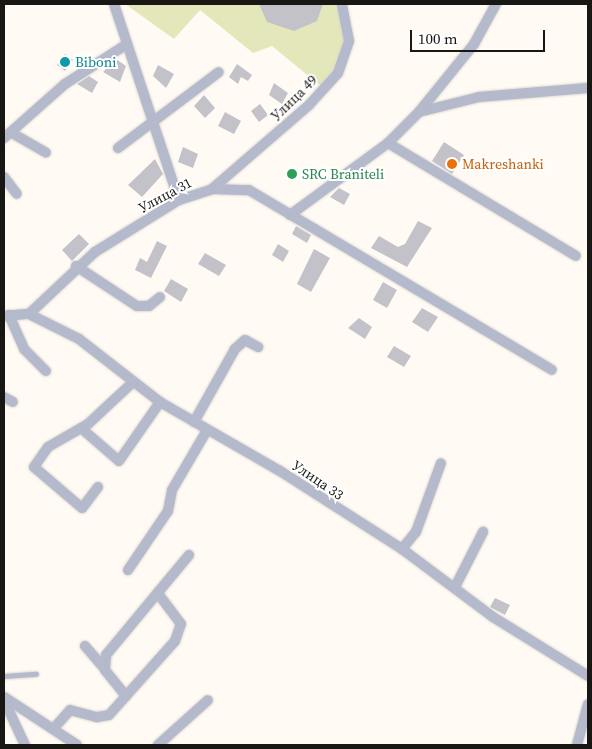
<!DOCTYPE html>
<meta charset="utf-8">
<style>
body{margin:0}
#map{position:relative;width:592px;height:749px;overflow:hidden;background:#fffbf4;font-family:"Source Serif 4",serif}
div>[style]{position:absolute}
.green>*{inset:0;background:#e3e7b9}
.building>*{inset:0;background:#c3c2c9}
.roads{filter:drop-shadow(0 0 1px #dad7d0) drop-shadow(0 0 1px #dad7d0)}
.service>*{height:5px;margin:-2.5px;padding:0 2.5px;transform-origin:2.5px;border-radius:2.5px;background:#b4b9cc}
.minor>*{height:10px;margin:-5px;padding:0 5px;transform-origin:5px;border-radius:5px;background:#b4b9cc}
.dots>*{width:14px;height:14px;translate:-50% -50%;box-sizing:border-box;border:2px solid #fff;border-radius:50%}
span{translate:-50% -50%;white-space:nowrap;text-align:center;line-height:1.15;-webkit-text-stroke:4px #fff;paint-order:stroke}
.culture-label{font-size:14px;color:#0d838f}
.left{translate:0 -50%;text-align:left}
.street-label{font-size:14px;color:#181714}
.food-label{font-size:14px;color:#c56008}
.leisure-label{font-size:14px;color:#27864d}
.frame{position:absolute;inset:0;border:5px solid #181714;pointer-events:none}
.scale{position:absolute;left:410px;top:30px;width:135px;height:22px;box-sizing:border-box;border:2px solid #181714;border-top:0;padding-left:6px;font-size:15px;line-height:18px;white-space:nowrap;color:#181714;-webkit-text-stroke:4px #fff;paint-order:stroke}
</style>
<div id="map">
<div class="green">
<i style="clip-path:polygon(125px 4px,344px 4px,347px 19px,343px 66px,323px 88px,272px 46px,253px 53px,200px 10px,174px 39px)"></i>
</div>
<div class="building">
<i style="clip-path:polygon(259px 4px,323px 4px,317px 21px,294px 31px,267px 22px)"></i>
<i style="clip-path:polygon(65px 54px,73px 60px,65px 71px,57px 65px)"></i>
<i style="clip-path:polygon(116px 59px,126px 66px,120px 82px,103px 72px)"></i>
<i style="clip-path:polygon(237px 64px,252px 75px,248px 81px,241px 77px,238px 84px,229px 77px)"></i>
<i style="clip-path:polygon(158px 65px,174px 74px,166px 88px,153px 76px)"></i>
<i style="clip-path:polygon(89px 76px,98px 82px,92px 93px,77px 84px)"></i>
<i style="clip-path:polygon(274px 83px,288px 93px,282px 104px,269px 95px)"></i>
<i style="clip-path:polygon(204px 95px,215px 108px,205px 118px,194px 106px)"></i>
<i style="clip-path:polygon(260px 104px,268px 115px,259px 122px,251px 111px)"></i>
<i style="clip-path:polygon(225px 112px,241px 121px,234px 134px,218px 126px)"></i>
<i style="clip-path:polygon(444px 142px,464px 155px,452px 174px,432px 161px)"></i>
<i style="clip-path:polygon(183px 147px,198px 154px,193px 168px,178px 162px)"></i>
<i style="clip-path:polygon(155px 159px,163px 174px,142px 197px,128px 185px)"></i>
<i style="clip-path:polygon(339px 188px,350px 194px,344px 205px,330px 197px)"></i>
<i style="clip-path:polygon(418px 221px,432px 228px,407px 267px,371px 248px,379px 236px,398px 247px,405px 244px)"></i>
<i style="clip-path:polygon(296px 226px,311px 235px,307px 243px,292px 234px)"></i>
<i style="clip-path:polygon(79px 234px,89px 244px,72px 261px,62px 250px)"></i>
<i style="clip-path:polygon(157px 241px,167px 246px,151px 278px,135px 270px,140px 258px,147px 262px)"></i>
<i style="clip-path:polygon(278px 244px,289px 251px,283px 262px,272px 255px)"></i>
<i style="clip-path:polygon(314px 249px,330px 258px,311px 292px,297px 284px)"></i>
<i style="clip-path:polygon(205px 253px,226px 265px,219px 276px,198px 264px)"></i>
<i style="clip-path:polygon(171px 279px,188px 289px,181px 302px,164px 291px)"></i>
<i style="clip-path:polygon(383px 282px,397px 290px,387px 308px,373px 300px)"></i>
<i style="clip-path:polygon(422px 308px,438px 317px,428px 332px,412px 322px)"></i>
<i style="clip-path:polygon(359px 318px,372px 327px,365px 339px,348px 328px)"></i>
<i style="clip-path:polygon(394px 346px,411px 356px,404px 367px,387px 357px)"></i>
<i style="clip-path:polygon(495px 598px,510px 605px,505px 615px,490px 607px)"></i>
</div>
<div class="roads">
<div class="service">
<i style="left:4px;top:676px;width:32px;rotate:-4deg"></i>
</div>
<div class="minor">
<i style="left:114px;top:4px;width:206px;rotate:71.7deg"></i>
<i style="left:419px;top:112px;width:62px;rotate:-14deg"></i>
<i style="left:479px;top:97px;width:109px;rotate:-4.7deg"></i>
<i style="left:12px;top:133px;width:39px;rotate:30deg"></i>
<i style="left:4px;top:138px;width:81px;rotate:-41.5deg"></i>
<i style="left:65px;top:84px;width:74px;rotate:-32.8deg"></i>
<i style="left:388px;top:143px;width:219px;rotate:31deg"></i>
<i style="left:118px;top:148px;width:126px;rotate:-37deg"></i>
<i style="left:4px;top:177px;width:21px;rotate:53deg"></i>
<i style="left:212px;top:189px;width:128px;rotate:-40.9deg"></i>
<i style="left:309px;top:105px;width:43px;rotate:-47.8deg"></i>
<i style="left:338px;top:73px;width:34px;rotate:-71deg"></i>
<i style="left:349px;top:41px;width:38px;rotate:-101deg"></i>
<i style="left:290px;top:215px;width:122px;rotate:-36.3deg"></i>
<i style="left:388px;top:143px;width:44px;rotate:-45deg"></i>
<i style="left:419px;top:112px;width:87px;rotate:-51deg"></i>
<i style="left:474px;top:44px;width:46px;rotate:-61.2deg"></i>
<i style="left:76px;top:266px;width:73px;rotate:33.3deg"></i>
<i style="left:137px;top:306px;width:12px"></i>
<i style="left:149px;top:306px;width:14px;rotate:-39deg"></i>
<i style="left:29px;top:314px;width:56px;rotate:26.6deg"></i>
<i style="left:79px;top:339px;width:103px;rotate:37.9deg"></i>
<i style="left:160px;top:402px;width:138px;rotate:29.9deg"></i>
<i style="left:280px;top:471px;width:145px;rotate:32.6deg"></i>
<i style="left:402px;top:549px;width:114px;rotate:36.8deg"></i>
<i style="left:493px;top:617px;width:112px;rotate:31.8deg"></i>
<i style="left:9px;top:315px;width:37px;rotate:66deg"></i>
<i style="left:24px;top:349px;width:31px;rotate:45deg"></i>
<i style="left:4px;top:316px;width:25px;rotate:-5deg"></i>
<i style="left:29px;top:314px;width:91px;rotate:-43.2deg"></i>
<i style="left:95px;top:252px;width:99px;rotate:-31.8deg"></i>
<i style="left:179px;top:200px;width:35px;rotate:-18deg"></i>
<i style="left:212px;top:189px;width:37px;rotate:2deg"></i>
<i style="left:249px;top:190px;width:352px;rotate:30.7deg"></i>
<i style="left:4px;top:397px;width:10px;rotate:29deg"></i>
<i style="left:194px;top:422px;width:84px;rotate:-60.7deg"></i>
<i style="left:235px;top:349px;width:13px;rotate:-42deg"></i>
<i style="left:245px;top:340px;width:15px;rotate:28deg"></i>
<i style="left:81px;top:428px;width:50px;rotate:41deg"></i>
<i style="left:119px;top:461px;width:72px;rotate:-55.2deg"></i>
<i style="left:98px;top:487px;width:26px;rotate:127deg"></i>
<i style="left:82px;top:508px;width:63px;rotate:-139.5deg"></i>
<i style="left:34px;top:467px;width:24px;rotate:-55deg"></i>
<i style="left:48px;top:447px;width:46px;rotate:-29.9deg"></i>
<i style="left:88px;top:424px;width:60px;rotate:-43deg"></i>
<i style="left:402px;top:549px;width:22px;rotate:-51deg"></i>
<i style="left:416px;top:532px;width:73px;rotate:-70.1deg"></i>
<i style="left:128px;top:570px;width:71px;rotate:-55.9deg"></i>
<i style="left:168px;top:511px;width:21px;rotate:-79deg"></i>
<i style="left:172px;top:490px;width:69px;rotate:-59.7deg"></i>
<i style="left:455px;top:587px;width:62px;rotate:-63deg"></i>
<i style="left:85px;top:646px;width:30px;rotate:49deg"></i>
<i style="left:126px;top:696px;width:33px;rotate:-129deg"></i>
<i style="left:105px;top:670px;width:15px;rotate:-86deg"></i>
<i style="left:106px;top:655px;width:130px;rotate:-50.3deg"></i>
<i style="left:4px;top:697px;width:87px;rotate:33.3deg"></i>
<i style="left:4px;top:700px;width:50px;rotate:65deg"></i>
<i style="left:54px;top:728px;width:24px;rotate:-48deg"></i>
<i style="left:70px;top:710px;width:28px;rotate:15deg"></i>
<i style="left:97px;top:717px;width:12px;rotate:-9deg"></i>
<i style="left:109px;top:715px;width:99px;rotate:-48.3deg"></i>
<i style="left:175px;top:641px;width:18px;rotate:-71deg"></i>
<i style="left:181px;top:624px;width:36px;rotate:-127deg"></i>
<i style="left:158px;top:745px;width:67px;rotate:-42deg"></i>
<i style="left:577px;top:745px;width:42px;rotate:-75deg"></i>
</div>
</div>
<div class="dots">
<i style="left:65px;top:62px;background:#0f9aa8"></i>
<i style="left:452px;top:164px;background:#e8710a"></i>
<i style="left:292px;top:174px;background:#2e9e5b"></i>
</div>
<div class="culture-label">
<span class="left" style="left:75px;top:62px">Biboni</span>
</div>
<div class="street-label">
<span style="left:294px;top:98px;rotate:-44deg">Улица 49</span>
<span style="left:165px;top:195px;rotate:-28deg">Улица 31</span>
<span style="left:318px;top:480px;rotate:34deg">Улица 33</span>
</div>
<div class="food-label">
<span class="left" style="left:462px;top:164px">Makreshanki</span>
</div>
<div class="leisure-label">
<span class="left" style="left:302px;top:174px">SRC Braniteli</span>
</div>
<div class="frame"></div>
<div class="scale">100 m</div>
</div>
